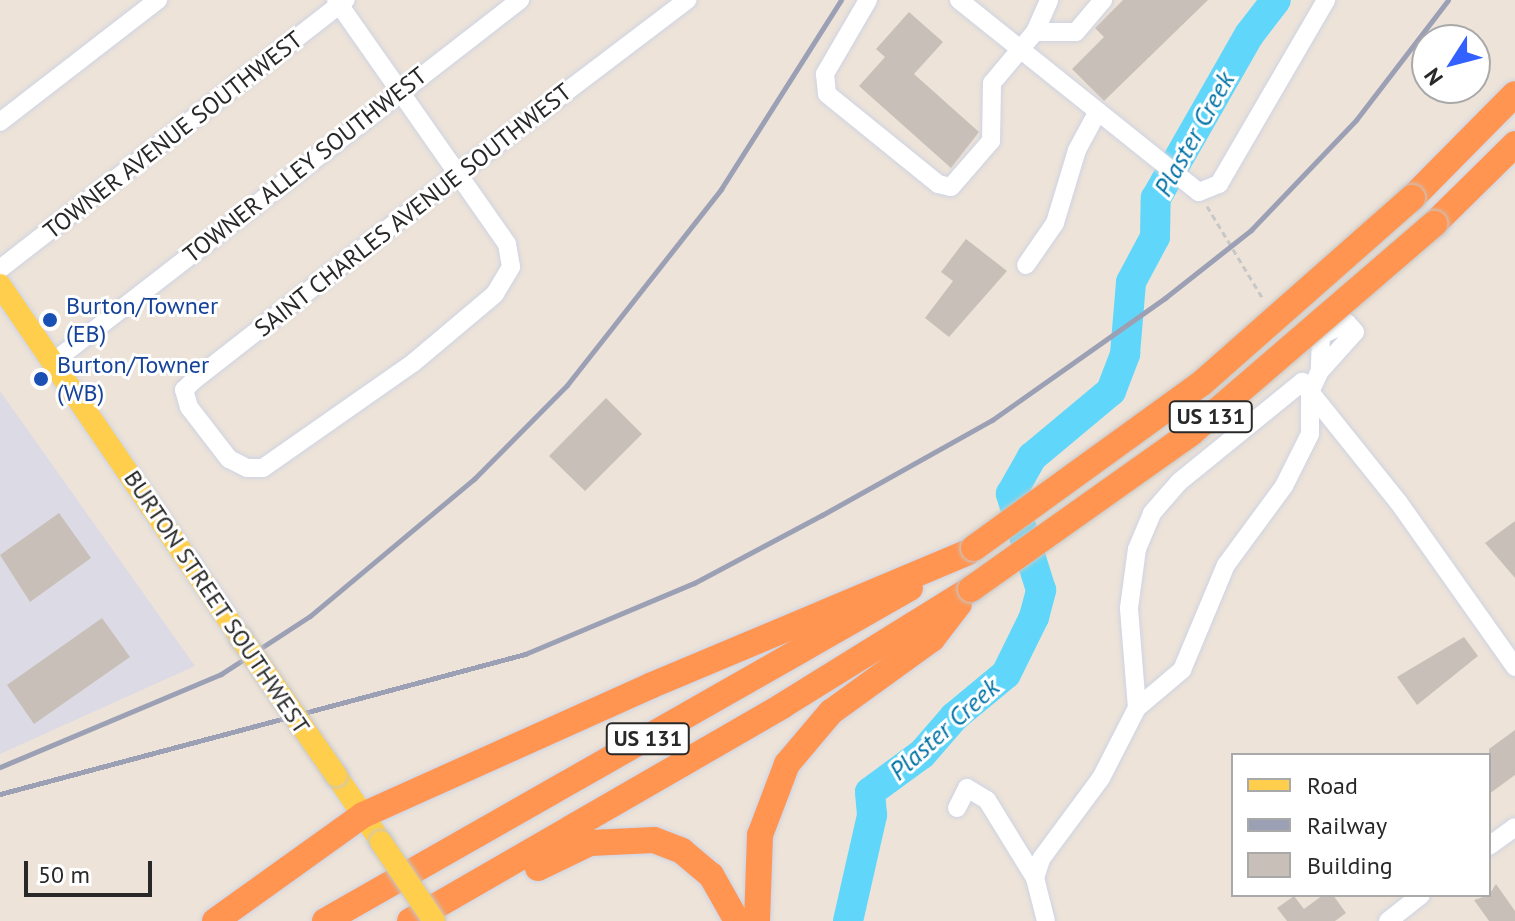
<!DOCTYPE html>
<style>
body{margin:0}
#map{position:relative;width:1515px;height:921px;overflow:hidden;background:#ede3d8;font-family:"PT Sans",sans-serif}
div>[style]{position:absolute}
.industrial>*{inset:0;background:#dcdae4}
.river>*{height:30px;margin:-15px;padding:0 15px;transform-origin:15px;border-radius:15px;background:#60d7fa}
.building>*{inset:0;background:#c8c0b8}
.path>*{height:3px;margin-top:-1.5px;transform-origin:0;background:repeating-linear-gradient(90deg,#c7c7c7 0 6px,transparent 0 10px)}
.roads{filter:drop-shadow(0 0 2px #ced3e3) drop-shadow(0 0 2px #ced3e3)}
.minor>*{height:18px;margin:-9px;padding:0 9px;transform-origin:9px;border-radius:9px;background:#fff}
.major>*{height:22px;margin:-11px;padding:0 11px;transform-origin:11px;border-radius:11px;background:#fece4c}
.highway>*{height:26px;margin:-13px;padding:0 13px;transform-origin:13px;border-radius:13px;background:#ff9551}
.rail>*{height:5px;margin:-2.5px;padding:0 2.5px;transform-origin:2.5px;border-radius:2.5px;background:#9ba0b5}
.bridges{filter:drop-shadow(0 0 2px #c7c7c7) drop-shadow(0 0 2px #c7c7c7)}
.major-bridge>*{height:22px;margin:-11px;padding:0 11px;transform-origin:11px;border-radius:11px;background:#fece4c}
.highway-bridge>*{height:26px;margin:-13px;padding:0 13px;transform-origin:13px;border-radius:13px;background:#ff9551}
.dots>*{width:22px;height:22px;translate:-50% -50%;box-sizing:border-box;border:4px solid #fff;border-radius:50%}
span{translate:-50% -50%;white-space:nowrap;text-align:center;line-height:1.15;-webkit-text-stroke:6px #fff;paint-order:stroke}
.shield-label span{padding:2px 6px;background:#fff;border:2px solid;border-radius:6px;-webkit-text-stroke-width:0}
.shield-label{font-size:22px;color:#282828;font-weight:700}
.street-label{font-size:24px;color:#282828}
.transit-label{font-size:24px;color:#164399}
.left{translate:0 -50%;text-align:left}
.water-label{font-size:26px;color:#0073a5;font-style:italic}
.legend{position:absolute;left:1231px;top:753px;width:260px;height:144px;box-sizing:border-box;background:#fff;border:2px solid #a9a9a9;margin:0;padding:10px 14px;list-style:none;font-size:24px;color:#282828}
.legend li{display:flex;align-items:center;gap:16px;height:40px}
.legend b{width:40px;border:2px solid #a9a9a9}
.north{position:absolute;left:1411px;top:24px;width:80px;height:80px;box-sizing:border-box;background:#fff;border:2px solid #a9a9a9;border-radius:50%;rotate:234deg;font-size:22px;font-weight:700;line-height:32px;text-align:center;color:#282828}
.north::after{content:'';display:block;margin:auto;width:28px;height:36px;background:#3361ff;clip-path:polygon(50% 0,100% 100%,50% 72%,0 100%)}
.scale{position:absolute;left:24px;top:861px;width:128px;height:36px;box-sizing:border-box;border:4px solid #282828;border-top:0;padding-left:10px;font-size:24px;line-height:28px;white-space:nowrap;color:#282828;-webkit-text-stroke:6px #fff;paint-order:stroke}
</style>
<div id="map">
<div class="industrial">
<i style="clip-path:polygon(0 391px,195px 666px,0 754px)"></i>
</div>
<div class="river">
<i style="left:848px;top:921px;width:109px;rotate:-77.2deg"></i>
<i style="left:872px;top:815px;width:23px;rotate:-95deg"></i>
<i style="left:870px;top:792px;width:64px;rotate:-36.2deg"></i>
<i style="left:922px;top:754px;width:49px;rotate:-49.1deg"></i>
<i style="left:954px;top:717px;width:67px;rotate:-39.6deg"></i>
<i style="left:1006px;top:674px;width:64px;rotate:-63.8deg"></i>
<i style="left:1034px;top:617px;width:28px;rotate:-75deg"></i>
<i style="left:1041px;top:590px;width:101px;rotate:-107.4deg"></i>
<i style="left:1011px;top:494px;width:43px;rotate:-60.4deg"></i>
<i style="left:1032px;top:457px;width:103px;rotate:-39.9deg"></i>
<i style="left:1111px;top:391px;width:40px;rotate:-69deg"></i>
<i style="left:1125px;top:354px;width:72px;rotate:-85.2deg"></i>
<i style="left:1131px;top:282px;width:51px;rotate:-61.9deg"></i>
<i style="left:1155px;top:237px;width:39px;rotate:-89deg"></i>
<i style="left:1156px;top:198px;width:188px;rotate:-60.3deg"></i>
<i style="left:1249px;top:35px;width:44px;rotate:-52.4deg"></i>
</div>
<div class="building">
<i style="clip-path:polygon(1123px 0,1208px 0,1104px 101px,1072px 69px,1104px 37px,1095px 28px)"></i>
<i style="clip-path:polygon(909px 12px,943px 42px,914px 74px,979px 132px,951px 168px,859px 86px,885px 57px,876px 49px)"></i>
<i style="clip-path:polygon(966px 239px,1007px 271px,949px 337px,925px 318px,953px 281px,941px 272px)"></i>
<i style="clip-path:polygon(606px 398px,642px 434px,585px 491px,549px 456px)"></i>
<i style="clip-path:polygon(59px 513px,91px 558px,30px 602px,0 555px)"></i>
<i style="clip-path:polygon(1515px 521px,1515px 578px,1485px 543px)"></i>
<i style="clip-path:polygon(102px 618px,130px 657px,34px 724px,7px 685px)"></i>
<i style="clip-path:polygon(1464px 637px,1478px 656px,1417px 705px,1397px 677px)"></i>
<i style="clip-path:polygon(1515px 730px,1515px 775px,1489px 794px,1489px 749px)"></i>
<i style="clip-path:polygon(1496px 884px,1515px 911px,1515px 921px,1489px 921px,1474px 900px,1489px 895px)"></i>
<i style="clip-path:polygon(1323px 895px,1333px 895px,1346px 913px,1335px 921px,1287px 921px,1277px 908px,1294px 896px,1304px 909px)"></i>
</div>
<div class="path">
<i style="left:1207px;top:206px;width:109px;rotate:58.9deg"></i>
</div>
<div class="roads">
<div class="minor">
<i style="left:336px;top:0;width:200px;rotate:55deg"></i>
<i style="left:451px;top:164px;width:98px;rotate:55deg"></i>
<i style="left:507px;top:244px;width:23px;rotate:80deg"></i>
<i style="left:511px;top:267px;width:31px;rotate:121deg"></i>
<i style="left:495px;top:294px;width:107px;rotate:139.9deg"></i>
<i style="left:413px;top:363px;width:183px;rotate:145deg"></i>
<i style="left:263px;top:468px;width:16px;rotate:180deg"></i>
<i style="left:247px;top:468px;width:20px;rotate:-153deg"></i>
<i style="left:229px;top:459px;width:66px;rotate:-127.6deg"></i>
<i style="left:189px;top:407px;width:18px;rotate:-106deg"></i>
<i style="left:184px;top:390px;width:13px;rotate:-45deg"></i>
<i style="left:193px;top:381px;width:336px;rotate:-38deg"></i>
<i style="left:458px;top:174px;width:288px;rotate:-37.2deg"></i>
<i style="left:868px;top:0;width:86px;rotate:120.2deg"></i>
<i style="left:825px;top:74px;width:20px;rotate:84deg"></i>
<i style="left:827px;top:94px;width:143px;rotate:39deg"></i>
<i style="left:938px;top:184px;width:13px;rotate:13deg"></i>
<i style="left:951px;top:187px;width:61px;rotate:-49deg"></i>
<i style="left:991px;top:141px;width:58px;rotate:-89deg"></i>
<i style="left:992px;top:83px;width:67px;rotate:-49.9deg"></i>
<i style="left:1035px;top:32px;width:35px;rotate:-66deg"></i>
<i style="left:959px;top:0;width:307px;rotate:38.7deg"></i>
<i style="left:1199px;top:192px;width:22px;rotate:-22deg"></i>
<i style="left:1219px;top:184px;width:213px;rotate:-59.8deg"></i>
<i style="left:1035px;top:32px;width:41px"></i>
<i style="left:1076px;top:32px;width:42px;rotate:-49.8deg"></i>
<i style="left:0;top:122px;width:200px;rotate:-37.7deg"></i>
<i style="left:1026px;top:265px;width:51px;rotate:-55.4deg"></i>
<i style="left:1055px;top:223px;width:76px;rotate:-73.2deg"></i>
<i style="left:1077px;top:150px;width:42px;rotate:-61.6deg"></i>
<i style="left:0;top:269px;width:438px;rotate:-37.9deg"></i>
<i style="left:53px;top:362px;width:591px;rotate:-37.78deg"></i>
<i style="left:1137px;top:708px;width:59px;rotate:-40.2deg"></i>
<i style="left:1182px;top:670px;width:114px;rotate:-67.3deg"></i>
<i style="left:1226px;top:565px;width:98px;rotate:-53.7deg"></i>
<i style="left:1284px;top:486px;width:58px;rotate:-63.4deg"></i>
<i style="left:1310px;top:434px;width:42px;rotate:-90deg"></i>
<i style="left:1310px;top:392px;width:23px;rotate:-65deg"></i>
<i style="left:1320px;top:371px;width:52px;rotate:-48.1deg"></i>
<i style="left:1355px;top:332px;width:12px;rotate:-132deg"></i>
<i style="left:1347px;top:323px;width:29px;rotate:155deg"></i>
<i style="left:1321px;top:335px;width:36px;rotate:92deg"></i>
<i style="left:957px;top:808px;width:22px;rotate:-63deg"></i>
<i style="left:967px;top:788px;width:23px;rotate:31deg"></i>
<i style="left:987px;top:800px;width:92px;rotate:58.4deg"></i>
<i style="left:1035px;top:878px;width:44px;rotate:75.7deg"></i>
<i style="left:1489px;top:846px;width:32px;rotate:-36deg"></i>
<i style="left:1035px;top:878px;width:20px;rotate:-72deg"></i>
<i style="left:1041px;top:859px;width:101px;rotate:-53.5deg"></i>
<i style="left:1101px;top:778px;width:79px;rotate:-62.8deg"></i>
<i style="left:1137px;top:708px;width:100px;rotate:-94.6deg"></i>
<i style="left:1129px;top:608px;width:60px;rotate:-82.3deg"></i>
<i style="left:1137px;top:549px;width:39px;rotate:-67deg"></i>
<i style="left:1152px;top:513px;width:41px;rotate:-48.9deg"></i>
<i style="left:1179px;top:482px;width:159px;rotate:-39.1deg"></i>
<i style="left:1302px;top:382px;width:155px;rotate:51.3deg"></i>
<i style="left:1399px;top:503px;width:201px;rotate:54.7deg"></i>
<i style="left:1388px;top:921px;width:42px;rotate:-38.2deg"></i>
</div>
<div class="major">
<i style="left:0;top:285px;width:427px;rotate:55.7deg"></i>
<i style="left:336px;top:775px;width:81px;rotate:56.1deg"></i>
</div>
<div class="highway">
<i style="left:1412px;top:198px;width:146px;rotate:-45.3deg"></i>
<i style="left:1434px;top:224px;width:114px;rotate:-44.6deg"></i>
<i style="left:538px;top:868px;width:58px;rotate:-25.7deg"></i>
<i style="left:590px;top:843px;width:64px;rotate:-2.7deg"></i>
<i style="left:654px;top:840px;width:30px;rotate:21deg"></i>
<i style="left:682px;top:851px;width:38px;rotate:40deg"></i>
<i style="left:711px;top:875px;width:53px;rotate:60.5deg"></i>
<i style="left:215px;top:921px;width:182px;rotate:-35.6deg"></i>
<i style="left:363px;top:815px;width:315px;rotate:-24.2deg"></i>
<i style="left:650px;top:686px;width:345px;rotate:-22.8deg"></i>
<i style="left:325px;top:921px;width:673px;rotate:-29.65deg"></i>
<i style="left:410px;top:921px;width:430px;rotate:-30deg"></i>
<i style="left:782px;top:706px;width:222px;rotate:-31.8deg"></i>
<i style="left:757px;top:921px;width:86px;rotate:-88deg"></i>
<i style="left:760px;top:835px;width:76px;rotate:-69.2deg"></i>
<i style="left:787px;top:764px;width:68px;rotate:-49.8deg"></i>
<i style="left:831px;top:712px;width:125px;rotate:-35.9deg"></i>
<i style="left:932px;top:639px;width:44px;rotate:-52.4deg"></i>
</div>
</div>
<div class="rail">
<i style="left:0;top:767px;width:240px;rotate:-22.8deg"></i>
<i style="left:221px;top:674px;width:106px;rotate:-33.1deg"></i>
<i style="left:310px;top:616px;width:214px;rotate:-39.9deg"></i>
<i style="left:474px;top:479px;width:132px;rotate:-45.3deg"></i>
<i style="left:567px;top:385px;width:249px;rotate:-51.8deg"></i>
<i style="left:721px;top:189px;width:224px;rotate:-57.6deg"></i>
<i style="left:0;top:794px;width:543px;rotate:-14.93deg"></i>
<i style="left:525px;top:654px;width:183px;rotate:-22.8deg"></i>
<i style="left:694px;top:583px;width:145px;rotate:-28deg"></i>
<i style="left:822px;top:515px;width:195px;rotate:-29.2deg"></i>
<i style="left:992px;top:420px;width:212px;rotate:-35.2deg"></i>
<i style="left:1165px;top:298px;width:110px;rotate:-38.3deg"></i>
<i style="left:1251px;top:230px;width:152px;rotate:-46.3deg"></i>
<i style="left:1356px;top:120px;width:151px;rotate:-52.5deg"></i>
</div>
<div class="bridges">
<div class="major-bridge">
<i style="left:241px;top:638px;width:167px;rotate:55.3deg"></i>
<i style="left:381px;top:842px;width:95px;rotate:56.1deg"></i>
</div>
<div class="highway-bridge">
<i style="left:974px;top:548px;width:281px;rotate:-35.9deg"></i>
<i style="left:1202px;top:383px;width:280px;rotate:-41.4deg"></i>
<i style="left:971px;top:589px;width:270px;rotate:-35.3deg"></i>
<i style="left:1191px;top:433px;width:321px;rotate:-40.7deg"></i>
</div>
</div>
<div class="dots">
<i style="left:50px;top:320px;background:#1a4fb4"></i>
<i style="left:41px;top:379px;background:#1a4fb4"></i>
</div>
<div class="shield-label">
<span style="left:1211px;top:417px">US 131</span>
<span style="left:648px;top:739px">US 131</span>
</div>
<div class="street-label">
<span style="left:173px;top:135px;rotate:-38deg">TOWNER AVENUE SOUTHWEST</span>
<span style="left:305px;top:165px;rotate:-38deg">TOWNER ALLEY SOUTHWEST</span>
<span style="left:413px;top:210px;rotate:-38deg">SAINT CHARLES AVENUE SOUTHWEST</span>
<span style="left:217px;top:602px;rotate:56deg">BURTON STREET SOUTHWEST</span>
</div>
<div class="transit-label">
<span class="left" style="left:66px;top:320px">Burton/Towner<br>(EB)</span>
<span class="left" style="left:57px;top:379px">Burton/Towner<br>(WB)</span>
</div>
<div class="water-label">
<span style="left:1194px;top:134px;rotate:-61deg">Plaster Creek</span>
<span style="left:944px;top:729px;rotate:-42deg">Plaster Creek</span>
</div>
<ul class="legend">
<li><b style="height:10px;background:#fece4c"></b>Road</li>
<li><b style="height:10px;background:#9ba0b5"></b>Railway</li>
<li><b style="height:22px;background:#c8c0b8"></b>Building</li>
</ul>
<div class="north">N</div>
<div class="scale">50 m</div>
</div>
